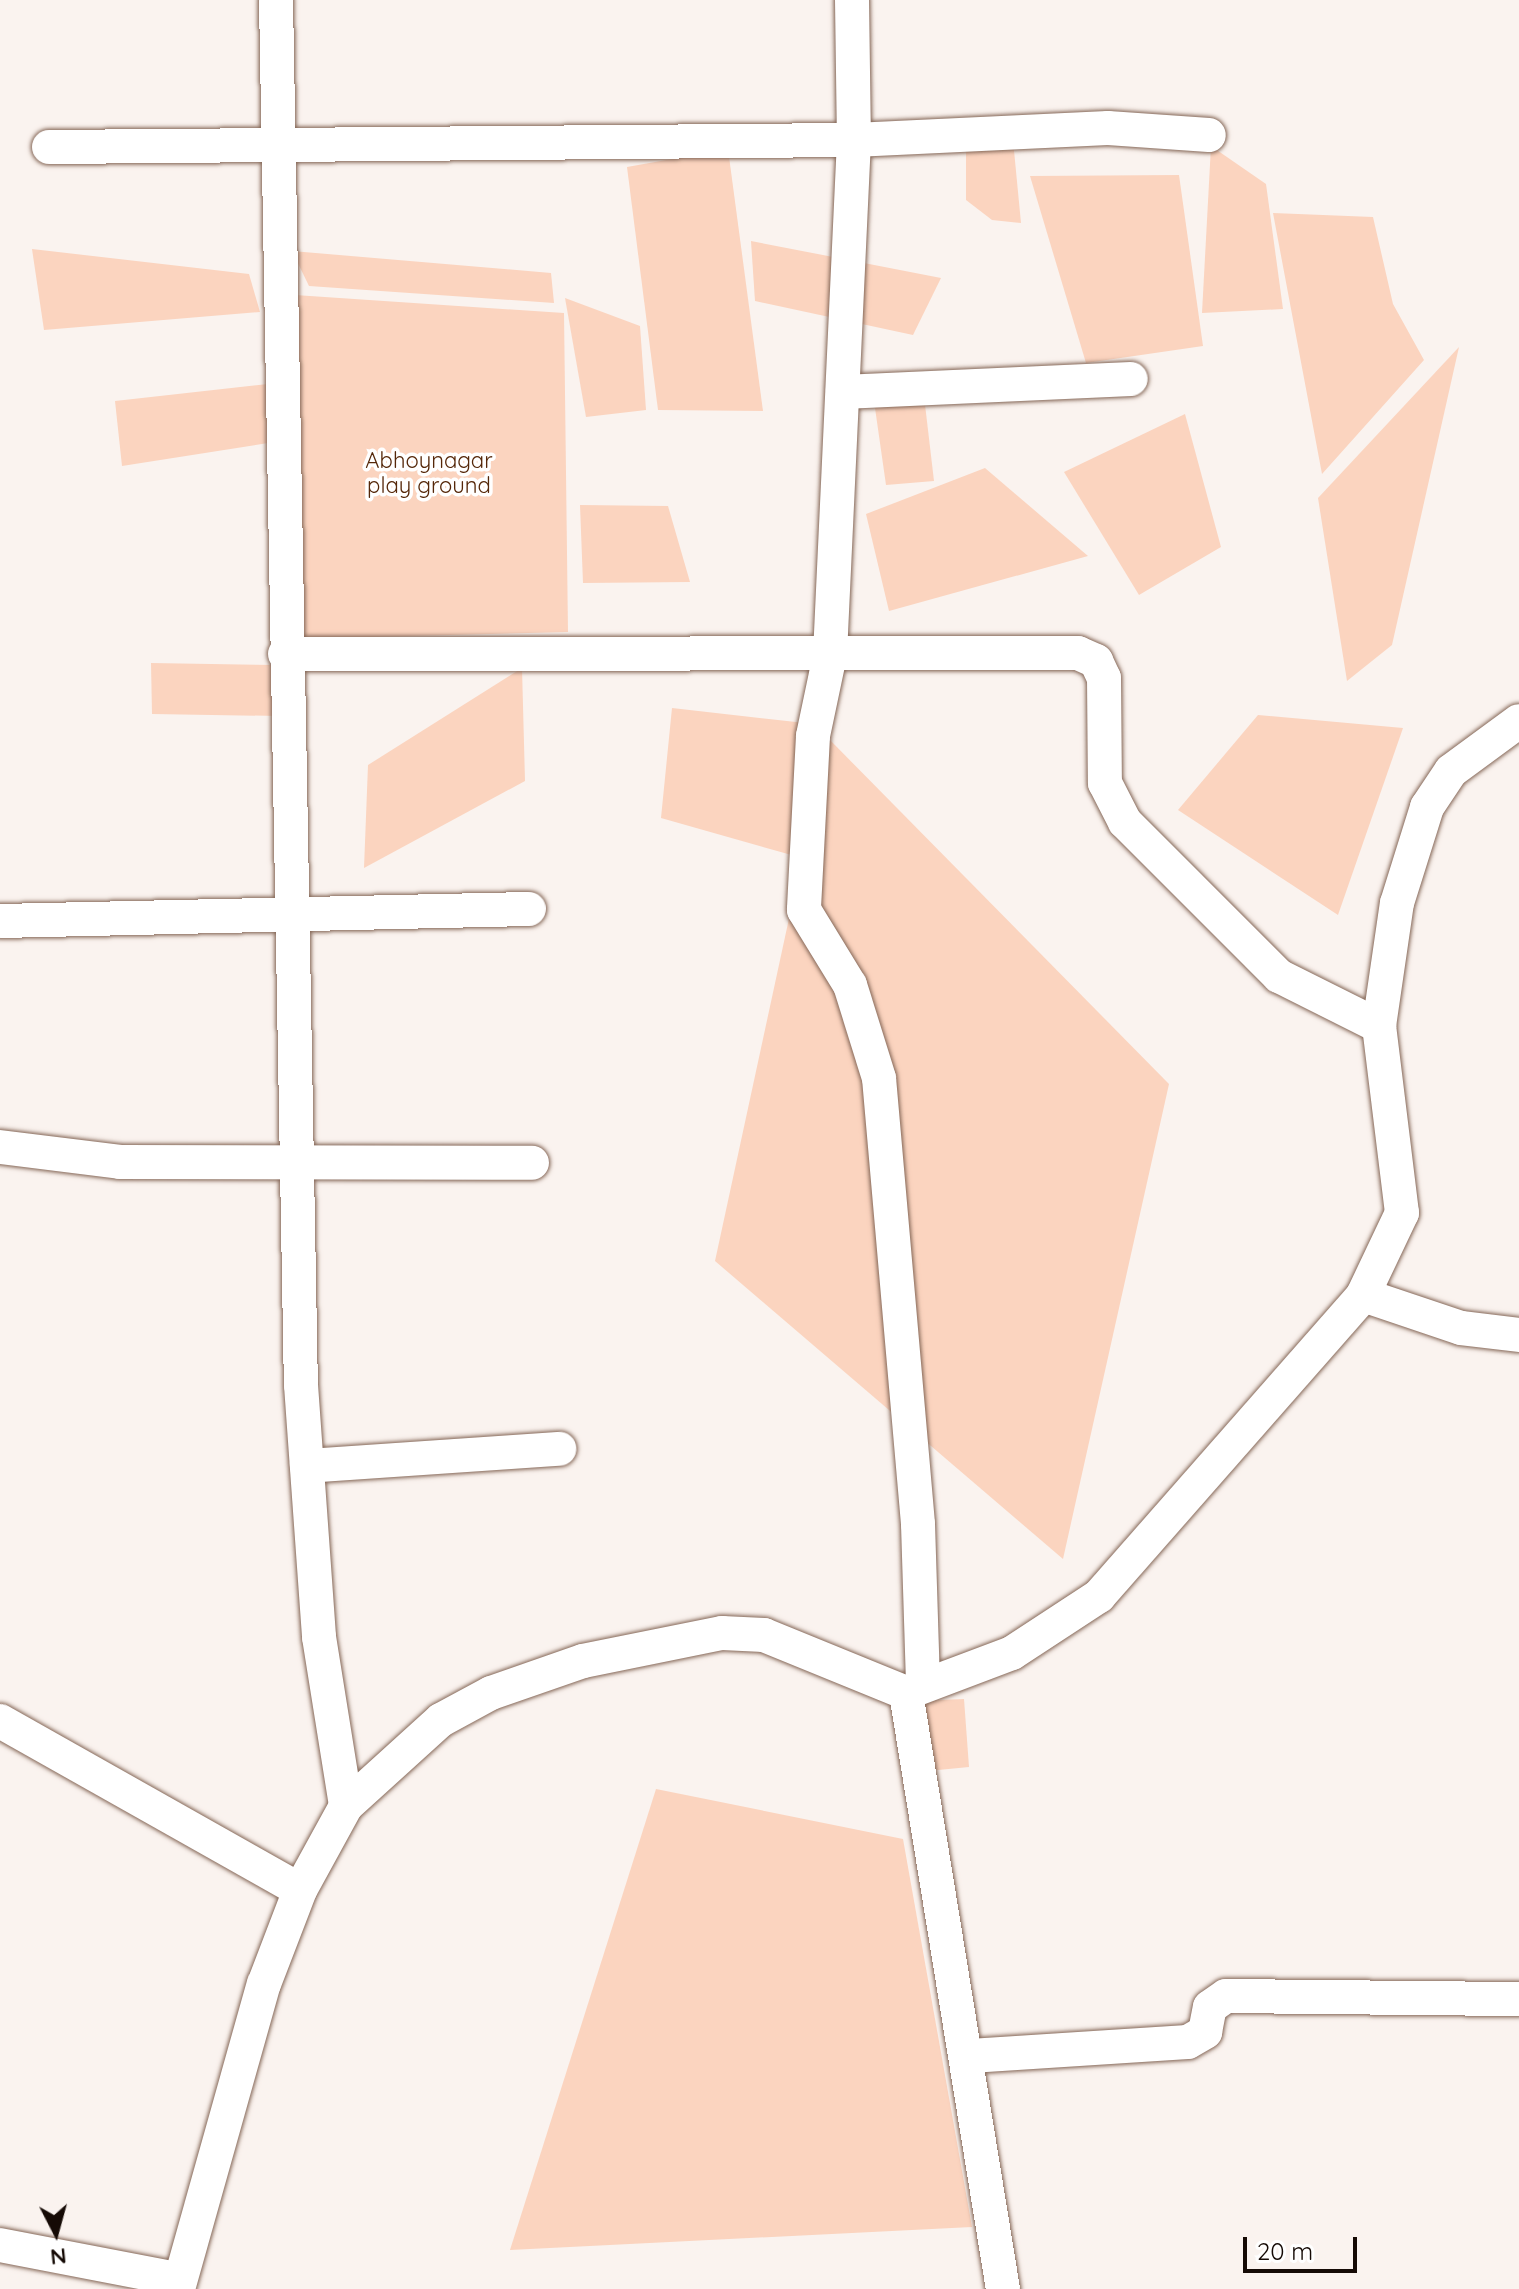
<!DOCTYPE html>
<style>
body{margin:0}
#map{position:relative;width:1519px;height:2289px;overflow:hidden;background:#faf3ef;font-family:Quicksand,sans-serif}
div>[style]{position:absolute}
.green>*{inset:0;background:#fbd4bf}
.roads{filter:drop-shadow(0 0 2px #856757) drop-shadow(0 0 2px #856757)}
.street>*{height:34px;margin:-17px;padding:0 17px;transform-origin:17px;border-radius:17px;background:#fff}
span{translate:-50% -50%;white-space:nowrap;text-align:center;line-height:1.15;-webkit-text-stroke:7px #fff;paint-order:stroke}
.park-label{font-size:22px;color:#552709}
.north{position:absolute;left:16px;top:2193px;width:80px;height:80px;-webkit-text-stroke:6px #fff;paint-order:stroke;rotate:174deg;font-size:22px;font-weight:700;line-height:32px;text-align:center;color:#150a05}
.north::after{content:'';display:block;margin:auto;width:28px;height:36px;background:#150a05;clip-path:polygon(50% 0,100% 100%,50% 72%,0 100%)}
.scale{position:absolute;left:1243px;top:2237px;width:114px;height:36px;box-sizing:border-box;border:4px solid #150a05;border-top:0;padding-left:10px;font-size:24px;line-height:28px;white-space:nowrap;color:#150a05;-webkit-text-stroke:6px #fff;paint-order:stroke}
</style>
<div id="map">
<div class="green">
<i style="clip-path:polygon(966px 139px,1013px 140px,1021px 223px,992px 220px,966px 200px)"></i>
<i style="clip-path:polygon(1211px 146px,1266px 184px,1283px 309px,1202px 313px)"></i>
<i style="clip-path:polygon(728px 149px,763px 411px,658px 410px,627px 167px)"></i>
<i style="clip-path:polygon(1179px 175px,1203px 346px,1086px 363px,1030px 176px)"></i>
<i style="clip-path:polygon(1273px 213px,1373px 217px,1393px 304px,1424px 360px,1322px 474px)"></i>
<i style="clip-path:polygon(751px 241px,941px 278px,913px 335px,755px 301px)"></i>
<i style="clip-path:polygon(32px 249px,249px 274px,260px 312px,44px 330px)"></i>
<i style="clip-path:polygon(292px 251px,551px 273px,554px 303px,309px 286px)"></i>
<i style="clip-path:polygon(295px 295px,564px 313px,568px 632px,289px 639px)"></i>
<i style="clip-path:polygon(565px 298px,640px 326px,646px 410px,586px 417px)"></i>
<i style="clip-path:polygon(1459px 347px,1392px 645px,1347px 681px,1318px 498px)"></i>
<i style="clip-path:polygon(268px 384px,268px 443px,122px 466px,115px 401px)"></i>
<i style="clip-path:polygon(873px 394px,924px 396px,934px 481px,886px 485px)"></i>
<i style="clip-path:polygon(1185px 414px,1221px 547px,1139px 595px,1064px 472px)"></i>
<i style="clip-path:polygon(985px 468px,1088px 556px,889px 611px,866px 514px)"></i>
<i style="clip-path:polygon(580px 505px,668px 506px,690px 582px,583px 583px)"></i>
<i style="clip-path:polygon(151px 663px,277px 665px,280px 716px,152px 714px)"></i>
<i style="clip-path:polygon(522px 668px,525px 781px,364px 868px,368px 765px)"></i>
<i style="clip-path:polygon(672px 708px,805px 723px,795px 856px,661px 818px)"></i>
<i style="clip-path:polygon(1258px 715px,1403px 728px,1338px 915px,1178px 810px)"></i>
<i style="clip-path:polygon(828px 738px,1169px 1084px,1063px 1559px,715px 1261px)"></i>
<i style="clip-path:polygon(964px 1699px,969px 1767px,928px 1771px,915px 1701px)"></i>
<i style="clip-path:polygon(656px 1789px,903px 1839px,972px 2227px,510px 2250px)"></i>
</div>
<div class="roads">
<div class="street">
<i style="left:276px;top:0;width:1385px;rotate:88.97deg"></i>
<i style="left:301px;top:1385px;width:253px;rotate:85.9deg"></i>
<i style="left:319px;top:1637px;width:171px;rotate:80.9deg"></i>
<i style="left:346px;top:1806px;width:128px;rotate:-42.2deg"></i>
<i style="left:441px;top:1720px;width:57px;rotate:-28.4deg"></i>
<i style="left:491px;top:1693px;width:97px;rotate:-19.2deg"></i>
<i style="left:583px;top:1661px;width:142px;rotate:-11.4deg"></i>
<i style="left:722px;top:1633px;width:42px;rotate:2.7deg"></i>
<i style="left:764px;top:1635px;width:153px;rotate:22.2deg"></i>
<i style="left:906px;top:1693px;width:604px;rotate:80.76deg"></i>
<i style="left:852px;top:0;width:140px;rotate:89.2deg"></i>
<i style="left:854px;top:140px;width:516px;rotate:92.67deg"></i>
<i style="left:830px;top:655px;width:83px;rotate:101.9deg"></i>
<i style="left:813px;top:736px;width:174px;rotate:93deg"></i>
<i style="left:804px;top:910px;width:88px;rotate:58.5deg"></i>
<i style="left:850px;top:985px;width:97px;rotate:72.7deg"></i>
<i style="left:879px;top:1078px;width:448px;rotate:85deg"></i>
<i style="left:918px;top:1524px;width:162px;rotate:88.2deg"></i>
<i style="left:49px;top:147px;width:805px;rotate:-0.5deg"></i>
<i style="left:854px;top:140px;width:254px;rotate:-2.7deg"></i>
<i style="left:1108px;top:128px;width:101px;rotate:4deg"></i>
<i style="left:843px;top:392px;width:288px;rotate:-2.6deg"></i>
<i style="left:285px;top:654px;width:793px;rotate:-0.07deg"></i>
<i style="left:1078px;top:653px;width:20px;rotate:24deg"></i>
<i style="left:1096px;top:661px;width:19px;rotate:65deg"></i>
<i style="left:1104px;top:678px;width:105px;rotate:89.5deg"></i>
<i style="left:1105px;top:783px;width:44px;rotate:62.9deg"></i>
<i style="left:1125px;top:822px;width:218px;rotate:45deg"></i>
<i style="left:1279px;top:976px;width:112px;rotate:26.6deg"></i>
<i style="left:0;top:921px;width:529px;rotate:-1.3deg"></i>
<i style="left:0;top:1147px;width:121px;rotate:7.1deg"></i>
<i style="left:120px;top:1162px;width:412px;rotate:0.1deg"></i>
<i style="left:1363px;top:1295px;width:103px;rotate:18.6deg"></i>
<i style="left:1461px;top:1328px;width:58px;rotate:6.9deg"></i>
<i style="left:307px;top:1466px;width:253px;rotate:-3.9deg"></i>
<i style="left:906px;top:1693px;width:113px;rotate:-20.7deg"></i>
<i style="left:1012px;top:1653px;width:104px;rotate:-33.2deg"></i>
<i style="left:1099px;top:1596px;width:400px;rotate:-48.7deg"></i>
<i style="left:1363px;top:1295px;width:91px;rotate:-64.6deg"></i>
<i style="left:1402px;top:1213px;width:188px;rotate:-97deg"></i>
<i style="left:1379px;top:1026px;width:124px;rotate:-81.7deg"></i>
<i style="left:1397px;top:903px;width:101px;rotate:-72.6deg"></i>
<i style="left:1427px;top:807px;width:43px;rotate:-56.3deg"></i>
<i style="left:1451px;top:771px;width:84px;rotate:-36.3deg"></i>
<i style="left:0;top:1721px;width:344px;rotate:29.4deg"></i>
<i style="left:970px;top:2056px;width:218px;rotate:-3.7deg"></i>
<i style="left:1188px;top:2042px;width:20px;rotate:-30deg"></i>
<i style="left:1205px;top:2032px;width:25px;rotate:-79deg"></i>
<i style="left:1210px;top:2007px;width:19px;rotate:-35deg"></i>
<i style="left:1226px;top:1996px;width:293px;rotate:0.6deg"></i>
<i style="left:0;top:2245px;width:180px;rotate:10.9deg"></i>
<i style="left:178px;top:2289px;width:317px;rotate:-74.3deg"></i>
<i style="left:264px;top:1984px;width:101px;rotate:-69deg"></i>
<i style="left:300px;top:1890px;width:96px;rotate:-61.3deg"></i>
</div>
</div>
<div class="park-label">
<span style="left:429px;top:473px">Abhoynagar<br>play ground</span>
</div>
<div class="north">N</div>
<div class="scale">20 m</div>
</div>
